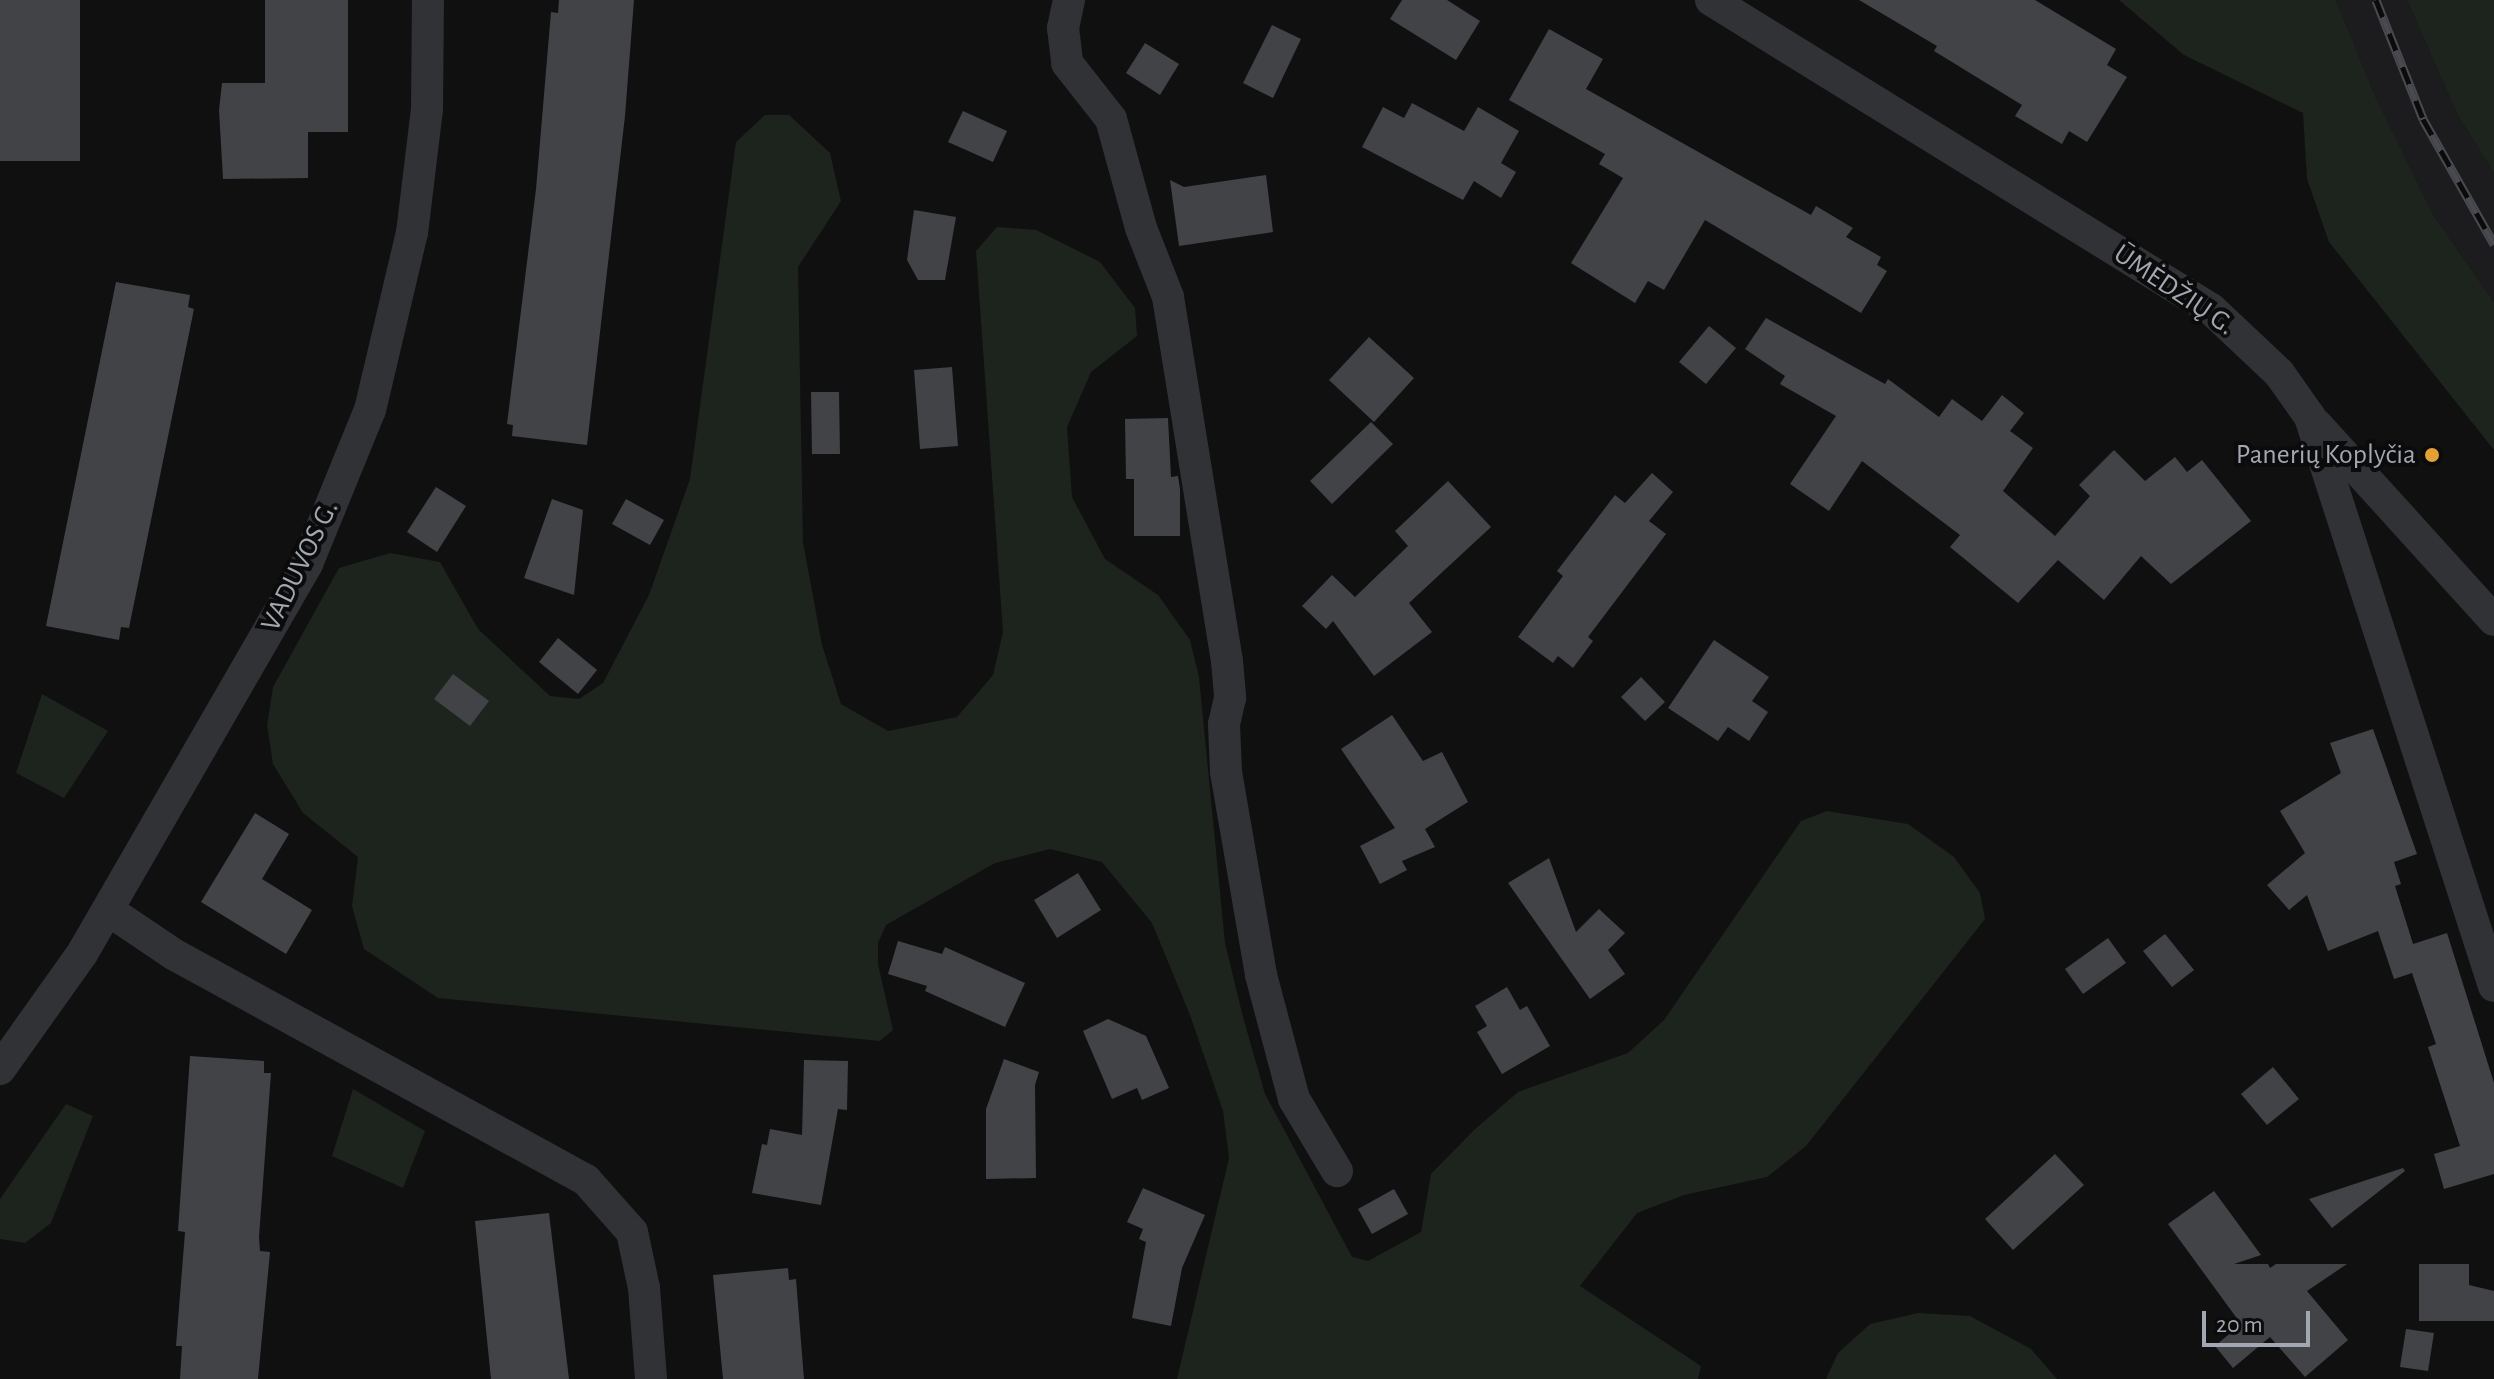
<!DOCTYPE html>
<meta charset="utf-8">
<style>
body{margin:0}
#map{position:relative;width:2494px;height:1379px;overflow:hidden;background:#101011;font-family:"Alegreya Sans",sans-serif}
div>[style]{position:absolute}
.built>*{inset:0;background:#1c1c1e}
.green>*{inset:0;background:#1d231d}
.building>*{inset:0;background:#414347}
.street>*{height:32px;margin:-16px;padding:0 16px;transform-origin:16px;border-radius:16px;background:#313236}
.rail>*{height:9px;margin-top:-4.5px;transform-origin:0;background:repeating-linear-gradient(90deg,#0b0b0c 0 18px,#484a4f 0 36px);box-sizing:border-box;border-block:2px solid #484a4f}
.dots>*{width:22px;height:22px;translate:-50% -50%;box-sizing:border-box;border:4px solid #0b0b0c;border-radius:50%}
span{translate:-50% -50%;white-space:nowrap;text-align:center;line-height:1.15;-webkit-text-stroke:8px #0b0b0c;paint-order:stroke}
.street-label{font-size:28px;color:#a2a7b1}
.poi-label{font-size:28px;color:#a2a7b1}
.right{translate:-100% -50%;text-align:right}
.scale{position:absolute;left:2202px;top:1311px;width:108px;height:36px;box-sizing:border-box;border:4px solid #a2a7b1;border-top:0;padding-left:10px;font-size:24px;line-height:28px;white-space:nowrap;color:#a2a7b1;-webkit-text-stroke:6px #0b0b0c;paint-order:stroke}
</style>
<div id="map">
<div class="built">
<i style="clip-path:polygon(2336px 0,2407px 0,2457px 114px,2494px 173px,2494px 302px,2434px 216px,2376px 98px)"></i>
</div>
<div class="green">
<i style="clip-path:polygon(2119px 0,2336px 0,2376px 98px,2434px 216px,2494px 302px,2494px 450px,2329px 242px,2307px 179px,2303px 113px,2184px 55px)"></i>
<i style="clip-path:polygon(2407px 0,2494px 0,2494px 173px,2457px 114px)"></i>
<i style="clip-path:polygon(765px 115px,789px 115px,830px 153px,841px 201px,798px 267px,803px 542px,822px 645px,841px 704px,888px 731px,957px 717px,993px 675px,1003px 632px,976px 251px,997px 227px,1036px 230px,1100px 262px,1135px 308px,1137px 336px,1091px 372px,1067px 427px,1072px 497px,1105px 559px,1158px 595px,1190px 640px,1199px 677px,1225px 943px,1243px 1017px,1265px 1094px,1352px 1257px,1368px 1261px,1421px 1232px,1431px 1174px,1474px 1130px,1518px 1092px,1628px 1053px,1664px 1020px,1801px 821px,1827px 811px,1908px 824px,1954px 857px,1980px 893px,1985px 919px,1806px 1146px,1767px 1177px,1684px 1195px,1637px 1213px,1580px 1286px,1701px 1366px,1698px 1379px,1177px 1379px,1229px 1158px,1223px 1111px,1190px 1015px,1152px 923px,1102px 862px,1050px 849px,995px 863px,886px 925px,878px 943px,878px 964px,893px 1030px,880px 1041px,438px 998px,364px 949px,352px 906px,358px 857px,303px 813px,273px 764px,267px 725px,273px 687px,339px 568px,390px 553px,440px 562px,478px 629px,550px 696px,579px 699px,603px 683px,649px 595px,690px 479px,736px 142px)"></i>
<i style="clip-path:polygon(42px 694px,108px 731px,64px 798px,16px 773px)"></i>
<i style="clip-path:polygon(353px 1089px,425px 1131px,403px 1188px,332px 1156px)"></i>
<i style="clip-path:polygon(66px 1104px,93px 1116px,51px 1223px,25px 1243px,0 1239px,0 1199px)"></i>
<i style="clip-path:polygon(1918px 1313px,1970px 1316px,2031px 1349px,2057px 1379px,1826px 1379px,1838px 1353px,1870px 1324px)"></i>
</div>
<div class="building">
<i style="clip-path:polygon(0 0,80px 0,80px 161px,0 161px)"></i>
<i style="clip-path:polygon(265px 0,348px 0,348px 132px,308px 132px,308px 178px,223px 179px,219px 110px,222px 83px,265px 83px)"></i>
<i style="clip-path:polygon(559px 0,634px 0,625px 116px,587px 445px,512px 436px,513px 425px,507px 424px,536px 189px,551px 12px,558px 13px)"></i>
<i style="clip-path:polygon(1402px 0,1447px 0,1480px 21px,1456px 60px,1390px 19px)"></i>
<i style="clip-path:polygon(1859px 0,2035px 0,2116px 49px,2107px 65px,2127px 77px,2087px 142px,2069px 131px,2062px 144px,2015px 116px,2022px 105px,1934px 51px,1937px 46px)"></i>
<i style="clip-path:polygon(1272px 25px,1301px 39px,1273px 98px,1243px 83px)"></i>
<i style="clip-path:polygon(1549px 29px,1603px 59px,1586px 89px,1811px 215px,1816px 206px,1853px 228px,1846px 237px,1881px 257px,1877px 265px,1887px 271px,1861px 313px,1705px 220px,1664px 290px,1648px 281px,1635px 303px,1571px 263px,1623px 178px,1599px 164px,1605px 154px,1509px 100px)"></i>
<i style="clip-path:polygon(1145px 43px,1179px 64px,1160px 95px,1126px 73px)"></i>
<i style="clip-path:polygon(1412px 103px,1464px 131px,1478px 107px,1519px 131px,1501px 163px,1516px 172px,1501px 198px,1474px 181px,1463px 200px,1362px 147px,1383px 107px,1404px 118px)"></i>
<i style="clip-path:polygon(963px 111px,1007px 131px,993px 162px,948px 142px)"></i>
<i style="clip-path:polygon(1266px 175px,1273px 232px,1179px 246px,1170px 180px,1184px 187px)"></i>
<i style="clip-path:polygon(914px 210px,956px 217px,945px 280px,918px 280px,907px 260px)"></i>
<i style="clip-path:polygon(116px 282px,190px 295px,188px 307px,194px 309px,129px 628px,121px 627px,119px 640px,46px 626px)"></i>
<i style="clip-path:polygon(1766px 318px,1885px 384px,1888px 379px,1939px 417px,1952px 399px,1982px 421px,2002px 395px,2024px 413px,2010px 431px,2033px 448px,2003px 491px,2055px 536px,2090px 496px,2079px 485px,2114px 450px,2145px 481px,2175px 457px,2187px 472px,2202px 460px,2251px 521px,2171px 584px,2141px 556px,2104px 600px,2058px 560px,2018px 603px,1950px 547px,1960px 535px,1862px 461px,1829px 511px,1790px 484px,1836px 416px,1780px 384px,1785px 376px,1745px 349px)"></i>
<i style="clip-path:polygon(1709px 326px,1736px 348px,1706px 384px,1679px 362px)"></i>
<i style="clip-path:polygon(1369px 337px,1414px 378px,1374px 422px,1329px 380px)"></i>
<i style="clip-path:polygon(952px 367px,958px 446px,920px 449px,914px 370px)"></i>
<i style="clip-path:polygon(811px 392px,839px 392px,840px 454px,812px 454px)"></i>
<i style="clip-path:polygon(1168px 418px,1171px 477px,1178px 476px,1180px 489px,1180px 536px,1134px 536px,1134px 479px,1126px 479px,1125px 419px)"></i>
<i style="clip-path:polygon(1371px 422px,1393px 444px,1332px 504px,1310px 481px)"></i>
<i style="clip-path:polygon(1652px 473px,1673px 492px,1649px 521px,1666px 534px,1588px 637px,1593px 641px,1573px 668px,1558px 656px,1553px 663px,1518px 637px,1563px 576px,1557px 571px,1615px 495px,1625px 503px)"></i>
<i style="clip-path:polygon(1448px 481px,1491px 527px,1409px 603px,1432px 632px,1374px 676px,1333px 621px,1326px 629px,1302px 606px,1332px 575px,1355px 597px,1408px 546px,1395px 531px)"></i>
<i style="clip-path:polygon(436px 487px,466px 506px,437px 552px,407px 532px)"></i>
<i style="clip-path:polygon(552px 499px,583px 510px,574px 595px,524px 578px)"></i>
<i style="clip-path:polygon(626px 499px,664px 520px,650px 545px,612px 524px)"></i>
<i style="clip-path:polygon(558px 638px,597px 670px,578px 694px,539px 662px)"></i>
<i style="clip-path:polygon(1714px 640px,1769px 677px,1752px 701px,1768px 712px,1749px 741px,1728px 727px,1718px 741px,1668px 708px)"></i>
<i style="clip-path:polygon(453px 674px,489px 701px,470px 726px,434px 699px)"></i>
<i style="clip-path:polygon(1641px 677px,1665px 702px,1645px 721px,1621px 697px)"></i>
<i style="clip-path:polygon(1392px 715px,1423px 761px,1442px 752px,1468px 802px,1425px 829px,1435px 847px,1402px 861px,1407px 870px,1380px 884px,1360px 846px,1395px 828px,1341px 749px)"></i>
<i style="clip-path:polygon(2373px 729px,2417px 854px,2394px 862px,2401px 884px,2395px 886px,2413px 944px,2447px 933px,2494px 1083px,2494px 1174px,2444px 1189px,2434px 1154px,2460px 1146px,2428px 1047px,2436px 1044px,2412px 973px,2394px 979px,2378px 931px,2328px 951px,2307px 895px,2289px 910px,2267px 885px,2305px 853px,2280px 811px,2341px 773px,2330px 743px)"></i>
<i style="clip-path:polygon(255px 813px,289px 834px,262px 879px,312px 910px,286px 954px,201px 902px)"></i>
<i style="clip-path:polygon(1549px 858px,1576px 932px,1599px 909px,1625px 933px,1608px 950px,1625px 974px,1590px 999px,1508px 883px)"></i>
<i style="clip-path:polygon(1078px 873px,1101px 910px,1057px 938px,1034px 900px)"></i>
<i style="clip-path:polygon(2165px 934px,2194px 970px,2172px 987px,2143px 951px)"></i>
<i style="clip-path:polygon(2108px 938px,2126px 963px,2083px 994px,2065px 969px)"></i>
<i style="clip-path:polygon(898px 941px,942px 954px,945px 947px,1025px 983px,1005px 1027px,925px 991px,927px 986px,888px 974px)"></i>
<i style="clip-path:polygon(1507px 987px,1520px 1010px,1527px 1006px,1550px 1046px,1502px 1074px,1477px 1032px,1487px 1026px,1475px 1006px)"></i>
<i style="clip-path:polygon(1108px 1019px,1146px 1036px,1169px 1088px,1142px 1100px,1137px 1088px,1112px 1099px,1083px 1031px)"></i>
<i style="clip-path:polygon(190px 1056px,264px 1061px,264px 1073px,271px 1073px,259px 1237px,260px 1251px,270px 1252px,258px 1379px,180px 1379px,182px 1346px,176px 1346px,185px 1232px,178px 1231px)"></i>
<i style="clip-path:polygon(1004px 1059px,1039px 1072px,1035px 1085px,1036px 1178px,986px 1179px,986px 1109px)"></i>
<i style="clip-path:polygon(804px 1060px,848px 1061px,847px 1110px,838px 1109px,821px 1205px,752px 1193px,762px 1144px,767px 1145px,770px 1129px,802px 1135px)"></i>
<i style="clip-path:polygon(2273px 1067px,2299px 1099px,2267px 1125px,2241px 1094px)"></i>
<i style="clip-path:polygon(2055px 1154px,2084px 1185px,2013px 1250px,1985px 1219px)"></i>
<i style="clip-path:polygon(2403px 1168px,2405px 1171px,2332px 1228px,2309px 1199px)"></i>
<i style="clip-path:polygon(1143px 1188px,1205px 1215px,1182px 1268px,1171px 1326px,1132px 1318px,1146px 1242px,1139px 1239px,1143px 1229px,1127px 1222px)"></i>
<i style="clip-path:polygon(1394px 1189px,1408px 1214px,1372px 1234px,1358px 1209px)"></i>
<i style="clip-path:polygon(2214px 1191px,2261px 1255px,2234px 1264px,2268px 1264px,2270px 1268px,2276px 1264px,2347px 1264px,2307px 1291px,2348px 1340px,2305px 1377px,2270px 1337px,2233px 1368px,2215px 1346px,2241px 1324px,2168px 1224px)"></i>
<i style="clip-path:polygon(549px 1213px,569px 1379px,491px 1379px,475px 1221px)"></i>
<i style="clip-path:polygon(2419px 1264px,2469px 1264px,2469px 1285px,2494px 1291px,2494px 1321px,2419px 1321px)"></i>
<i style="clip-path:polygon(788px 1268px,789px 1280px,796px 1279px,804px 1379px,723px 1379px,713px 1275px)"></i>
<i style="clip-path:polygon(2406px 1329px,2434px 1333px,2428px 1371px,2400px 1367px)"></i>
</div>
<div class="street">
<i style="left:1069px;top:0;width:29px;rotate:102deg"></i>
<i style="left:1063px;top:28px;width:35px;rotate:83deg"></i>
<i style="left:1067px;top:63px;width:71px;rotate:51.8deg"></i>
<i style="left:1111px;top:119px;width:113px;rotate:74.6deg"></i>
<i style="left:1141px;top:228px;width:74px;rotate:68.6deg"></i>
<i style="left:1168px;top:297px;width:369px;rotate:80.8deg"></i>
<i style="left:1227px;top:661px;width:37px;rotate:85deg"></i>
<i style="left:1230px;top:698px;width:27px;rotate:103deg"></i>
<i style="left:1224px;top:724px;width:48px;rotate:87.6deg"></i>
<i style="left:1226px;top:772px;width:206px;rotate:80.2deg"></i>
<i style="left:1261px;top:975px;width:128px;rotate:75.1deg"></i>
<i style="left:1294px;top:1099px;width:84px;rotate:59.2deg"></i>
<i style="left:1711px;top:0;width:588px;rotate:31.72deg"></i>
<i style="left:2211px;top:309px;width:93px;rotate:43.3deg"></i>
<i style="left:2279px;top:373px;width:54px;rotate:54.8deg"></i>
<i style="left:2310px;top:417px;width:598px;rotate:72.08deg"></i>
<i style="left:2317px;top:425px;width:263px;rotate:47.8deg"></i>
<i style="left:108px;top:910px;width:81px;rotate:33.9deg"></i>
<i style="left:175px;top:955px;width:469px;rotate:28.7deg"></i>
<i style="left:586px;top:1180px;width:69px;rotate:48.5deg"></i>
<i style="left:632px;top:1232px;width:57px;rotate:77.9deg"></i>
<i style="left:644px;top:1288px;width:91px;rotate:85.6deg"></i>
<i style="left:0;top:1069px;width:143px;rotate:-54.6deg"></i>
<i style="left:83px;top:952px;width:448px;rotate:-60deg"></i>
<i style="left:307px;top:564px;width:166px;rotate:-67.8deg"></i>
<i style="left:370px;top:410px;width:182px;rotate:-76.7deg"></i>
<i style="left:412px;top:233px;width:125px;rotate:-83.1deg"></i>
<i style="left:427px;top:109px;width:109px;rotate:-89.5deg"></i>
</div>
<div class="rail">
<i style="left:2376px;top:0;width:128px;rotate:68.4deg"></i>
<i style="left:2423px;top:119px;width:144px;rotate:60.4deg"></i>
</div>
<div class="dots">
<i style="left:2432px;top:455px;background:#e3a036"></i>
</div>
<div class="street-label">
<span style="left:2174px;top:290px;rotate:34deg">ŪMĖDŽIŲ G.</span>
<span style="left:300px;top:566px;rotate:-64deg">VADUVOS G.</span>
</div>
<div class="poi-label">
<span class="right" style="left:2416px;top:455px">Panerių Koplyčia</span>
</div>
<div class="scale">20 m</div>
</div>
